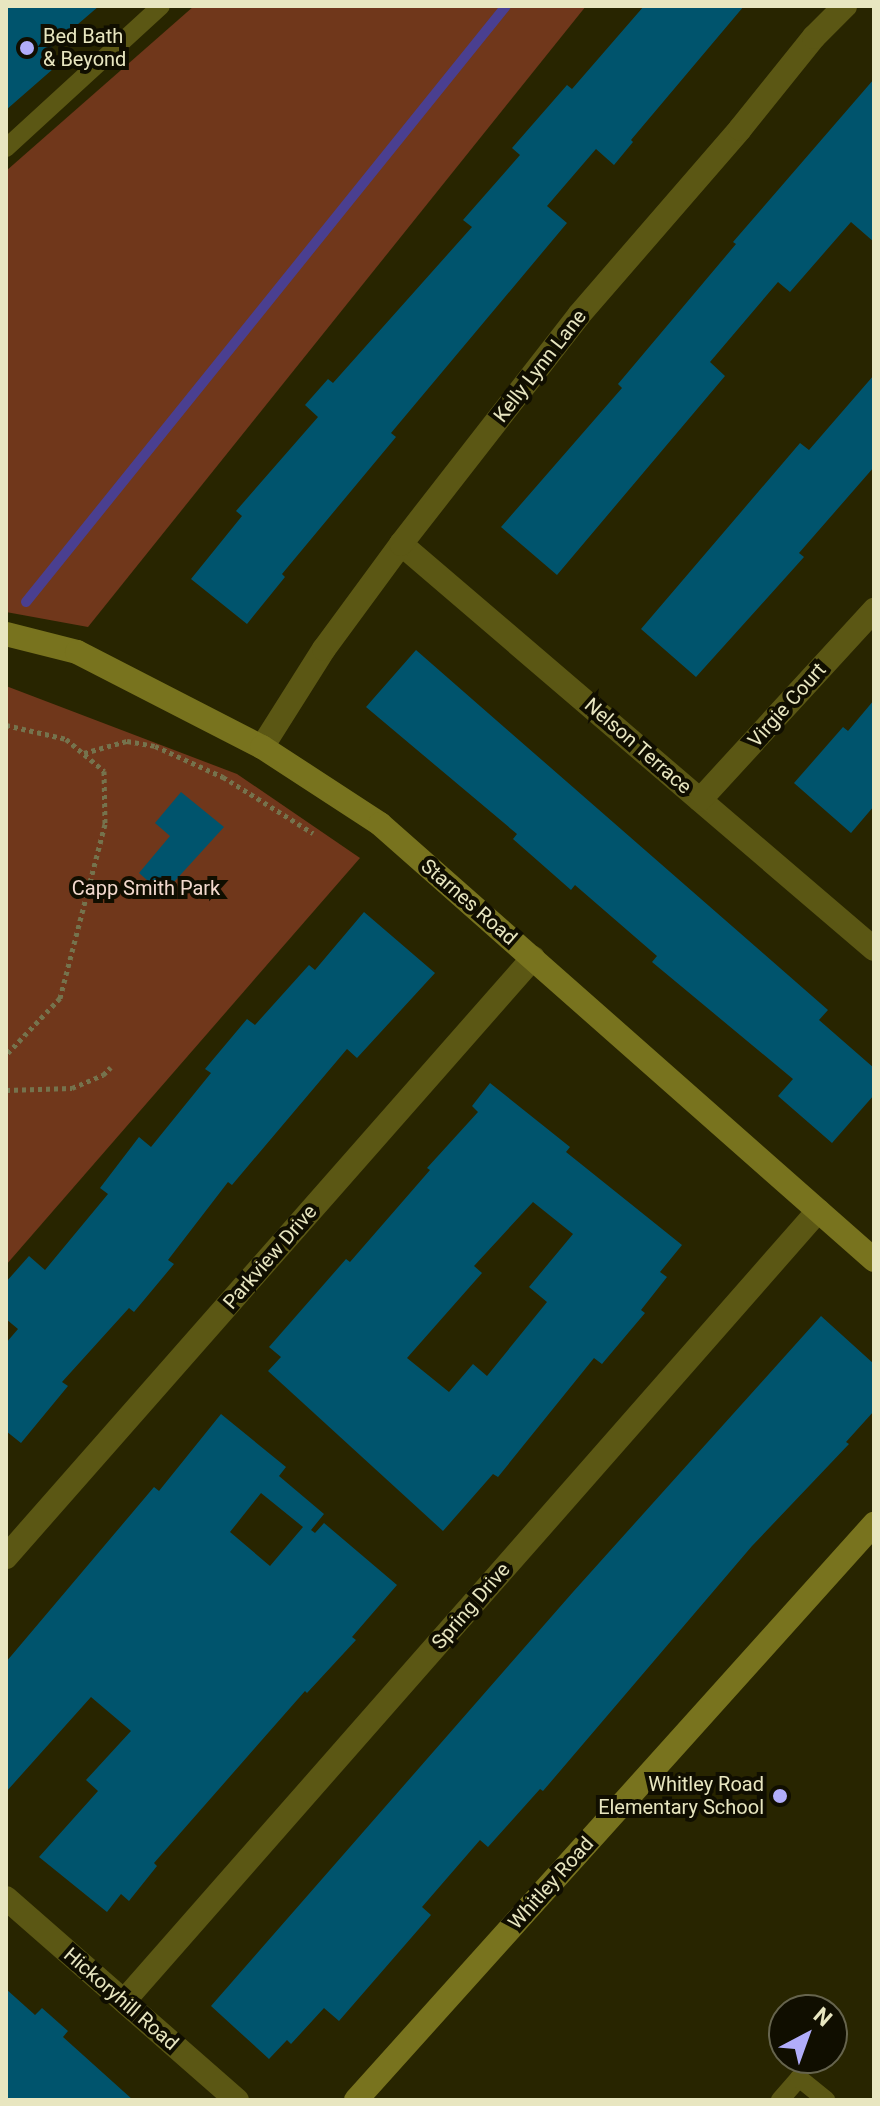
<!DOCTYPE html>
<style>
body{margin:0}
#map{position:relative;width:880px;height:2106px;overflow:hidden;background:#282500;font-family:Roboto,sans-serif}
div>[style]{position:absolute}
.green>*{inset:0;background:#70371b}
.stream>*{height:10px;margin:-5px;padding:0 5px;transform-origin:5px;border-radius:5px;background:#4a3f90}
.building>*{inset:0;background:#00546d}
.path>*{height:5px;margin-top:-2.5px;transform-origin:0;background:repeating-linear-gradient(90deg,#75734d 0 4px,transparent 0 8px)}
.lane>*{height:18px;margin:-9px;padding:0 9px;transform-origin:9px;border-radius:9px;background:#5b5714}
.street>*{height:24px;margin:-12px;padding:0 12px;transform-origin:12px;border-radius:12px;background:#5b5714}
.secondary>*{height:24px;margin:-12px;padding:0 12px;transform-origin:12px;border-radius:12px;background:#78731e}
.dots>*{width:22px;height:22px;translate:-50% -50%;box-sizing:border-box;border:4px solid #100e00;border-radius:50%}
span{translate:-50% -50%;white-space:nowrap;text-align:center;line-height:1.15;-webkit-text-stroke:8px #100e00;paint-order:stroke}
.poi-label{font-size:20px;color:#e8e6c0}
.left{translate:0 -50%;text-align:left}
.right{translate:-100% -50%;text-align:right}
.street-label{font-size:20px;color:#e8e6c0}
.park-label{font-size:20px;color:#f2d9cd}
.frame{position:absolute;inset:0;border:8px solid #e8e6c0;pointer-events:none}
.north{position:absolute;left:768px;top:1994px;width:80px;height:80px;box-sizing:border-box;background:#100e00;border:2px solid #66644d;border-radius:50%;rotate:41deg;font-size:22px;font-weight:700;line-height:32px;text-align:center;color:#e8e6c0}
.north::after{content:'';display:block;margin:auto;width:28px;height:36px;background:#b1adfa;clip-path:polygon(50% 0,100% 100%,50% 72%,0 100%)}
</style>
<div id="map">
<div class="green">
<i style="clip-path:polygon(194px 6px,586px 6px,88px 627px,6px 612px,6px 171px)"></i>
<i style="clip-path:polygon(6px 686px,237px 774px,360px 858px,6px 1265px)"></i>
</div>
<div class="stream">
<i style="left:26px;top:602px;width:765px;rotate:-51.15deg"></i>
</div>
<div class="building">
<i style="clip-path:polygon(6px 6px,99px 6px,49px 49px,61px 62px,6px 110px)"></i>
<i style="clip-path:polygon(644px 6px,744px 6px,631px 140px,633px 142px,614px 165px,596px 149px,547px 206px,567px 223px,391px 433px,396px 437px,282px 574px,285px 577px,247px 624px,191px 579px,242px 516px,236px 511px,318px 417px,305px 405px,328px 379px,333px 383px,472px 227px,463px 220px,520px 155px,512px 148px,567px 85px,572px 89px)"></i>
<i style="clip-path:polygon(874px 79px,874px 242px,851px 222px,790px 292px,778px 282px,710px 362px,725px 376px,557px 575px,501px 527px,622px 388px,618px 384px,736px 244px,733px 242px)"></i>
<i style="clip-path:polygon(874px 375px,874px 467px,799px 553px,804px 557px,696px 677px,641px 629px,800px 443px,809px 450px)"></i>
<i style="clip-path:polygon(416px 650px,828px 1010px,819px 1020px,874px 1068px,874px 1095px,832px 1143px,778px 1096px,793px 1079px,652px 962px,657px 956px,575px 885px,571px 890px,513px 839px,517px 834px,366px 707px)"></i>
<i style="clip-path:polygon(874px 700px,874px 806px,851px 833px,794px 783px,843px 727px,848px 731px)"></i>
<i style="clip-path:polygon(181px 792px,224px 827px,163px 894px,139px 873px,170px 836px,155px 823px)"></i>
<i style="clip-path:polygon(364px 912px,435px 973px,357px 1058px,347px 1049px,232px 1185px,228px 1182px,168px 1260px,174px 1264px,134px 1312px,129px 1308px,62px 1382px,68px 1386px,21px 1443px,6px 1431px,6px 1343px,18px 1329px,6px 1319px,6px 1282px,29px 1256px,45px 1270px,108px 1194px,100px 1188px,139px 1137px,151px 1147px,211px 1073px,205px 1069px,247px 1019px,255px 1025px,309px 965px,315px 970px)"></i>
<i style="clip-path:polygon(evenodd,490px 1083px,570px 1147px,566px 1152px,682px 1245px,660px 1272px,667px 1277px,641px 1310px,645px 1313px,602px 1364px,594px 1358px,498px 1477px,493px 1474px,443px 1531px,268px 1371px,281px 1357px,269px 1347px,346px 1259px,350px 1262px,430px 1170px,427px 1168px,478px 1112px,472px 1106px,490px 1083px,533px 1202px,573px 1234px,529px 1287px,547px 1302px,487px 1376px,473px 1364px,449px 1392px,407px 1358px,482px 1273px,474px 1266px,533px 1202px)"></i>
<i style="clip-path:polygon(821px 1316px,874px 1364px,874px 1411px,846px 1442px,849px 1444px,752px 1546px,543px 1791px,540px 1789px,488px 1847px,480px 1840px,422px 1907px,431px 1915px,339px 2021px,324px 2008px,291px 2044px,287px 2040px,269px 2059px,211px 2006px,573px 1592px)"></i>
<i style="clip-path:polygon(evenodd,221px 1414px,286px 1467px,279px 1476px,324px 1514px,311px 1530px,315px 1533px,324px 1523px,397px 1585px,352px 1637px,356px 1640px,307px 1693px,305px 1691px,154px 1863px,157px 1866px,129px 1901px,121px 1894px,107px 1912px,39px 1857px,98px 1791px,86px 1780px,131px 1731px,91px 1697px,6px 1792px,6px 1662px,154px 1487px,159px 1491px,221px 1414px,261px 1493px,303px 1527px,270px 1566px,230px 1532px,261px 1493px)"></i>
<i style="clip-path:polygon(6px 1989px,35px 2015px,42px 2008px,68px 2031px,63px 2037px,133px 2100px,6px 2100px)"></i>
</div>
<div class="path">
<i style="left:6px;top:725px;width:62px;rotate:13.1deg"></i>
<i style="left:66px;top:739px;width:50px;rotate:40.1deg"></i>
<i style="left:104px;top:771px;width:53px;rotate:88.9deg"></i>
<i style="left:105px;top:824px;width:180px;rotate:104.5deg"></i>
<i style="left:60px;top:998px;width:79px;rotate:133.5deg"></i>
<i style="left:84px;top:753px;width:45px;rotate:-15.6deg"></i>
<i style="left:127px;top:741px;width:28px;rotate:10deg"></i>
<i style="left:155px;top:746px;width:75px;rotate:24.5deg"></i>
<i style="left:223px;top:777px;width:106px;rotate:31.9deg"></i>
<i style="left:6px;top:1090px;width:66px;rotate:-1.7deg"></i>
<i style="left:72px;top:1088px;width:34px;rotate:-23deg"></i>
<i style="left:103px;top:1075px;width:11px;rotate:-45deg"></i>
</div>
<div class="lane">
<i style="left:6px;top:148px;width:210px;rotate:-42.5deg"></i>
<i style="left:780px;top:2100px;width:29px;rotate:-49deg"></i>
<i style="left:799px;top:2078px;width:35px;rotate:39deg"></i>
</div>
<div class="street">
<i style="left:401px;top:544px;width:623px;rotate:40.57deg"></i>
<i style="left:262px;top:747px;width:116px;rotate:-57.7deg"></i>
<i style="left:324px;top:649px;width:130px;rotate:-53.7deg"></i>
<i style="left:401px;top:544px;width:290px;rotate:-52.1deg"></i>
<i style="left:579px;top:315px;width:246px;rotate:-49.1deg"></i>
<i style="left:740px;top:129px;width:118px;rotate:-51.2deg"></i>
<i style="left:814px;top:37px;width:44px;rotate:-45deg"></i>
<i style="left:700px;top:800px;width:258px;rotate:-47.5deg"></i>
<i style="left:6px;top:1557px;width:798px;rotate:-48.66deg"></i>
<i style="left:6px;top:1898px;width:307px;rotate:41.2deg"></i>
<i style="left:124px;top:2001px;width:1052px;rotate:-48.7deg"></i>
</div>
<div class="secondary">
<i style="left:6px;top:634px;width:73px;rotate:14.2deg"></i>
<i style="left:77px;top:652px;width:208px;rotate:27.2deg"></i>
<i style="left:262px;top:747px;width:141px;rotate:33.1deg"></i>
<i style="left:380px;top:824px;width:659px;rotate:41.43deg"></i>
<i style="left:356px;top:2100px;width:775px;rotate:-48.03deg"></i>
</div>
<div class="dots">
<i style="left:27px;top:48px;background:#b1adfa"></i>
<i style="left:780px;top:1796px;background:#b1adfa"></i>
</div>
<div class="poi-label">
<span class="left" style="left:43px;top:48px">Bed Bath<br>&amp; Beyond</span>
<span class="right" style="left:764px;top:1796px">Whitley Road<br>Elementary School</span>
</div>
<div class="street-label">
<span style="left:540px;top:366px;rotate:-52deg">Kelly Lynn Lane</span>
<span style="left:787px;top:705px;rotate:-48deg">Virgie Court</span>
<span style="left:638px;top:746px;rotate:41deg">Nelson Terrace</span>
<span style="left:469px;top:902px;rotate:41deg">Starnes Road</span>
<span style="left:270px;top:1257px;rotate:-49deg">Parkview Drive</span>
<span style="left:471px;top:1606px;rotate:-49deg">Spring Drive</span>
<span style="left:551px;top:1883px;rotate:-48deg">Whitley Road</span>
<span style="left:121px;top:1999px;rotate:41deg">Hickoryhill Road</span>
</div>
<div class="park-label">
<span style="left:146px;top:888px">Capp Smith Park</span>
</div>
<div class="frame"></div>
<div class="north">N</div>
</div>
